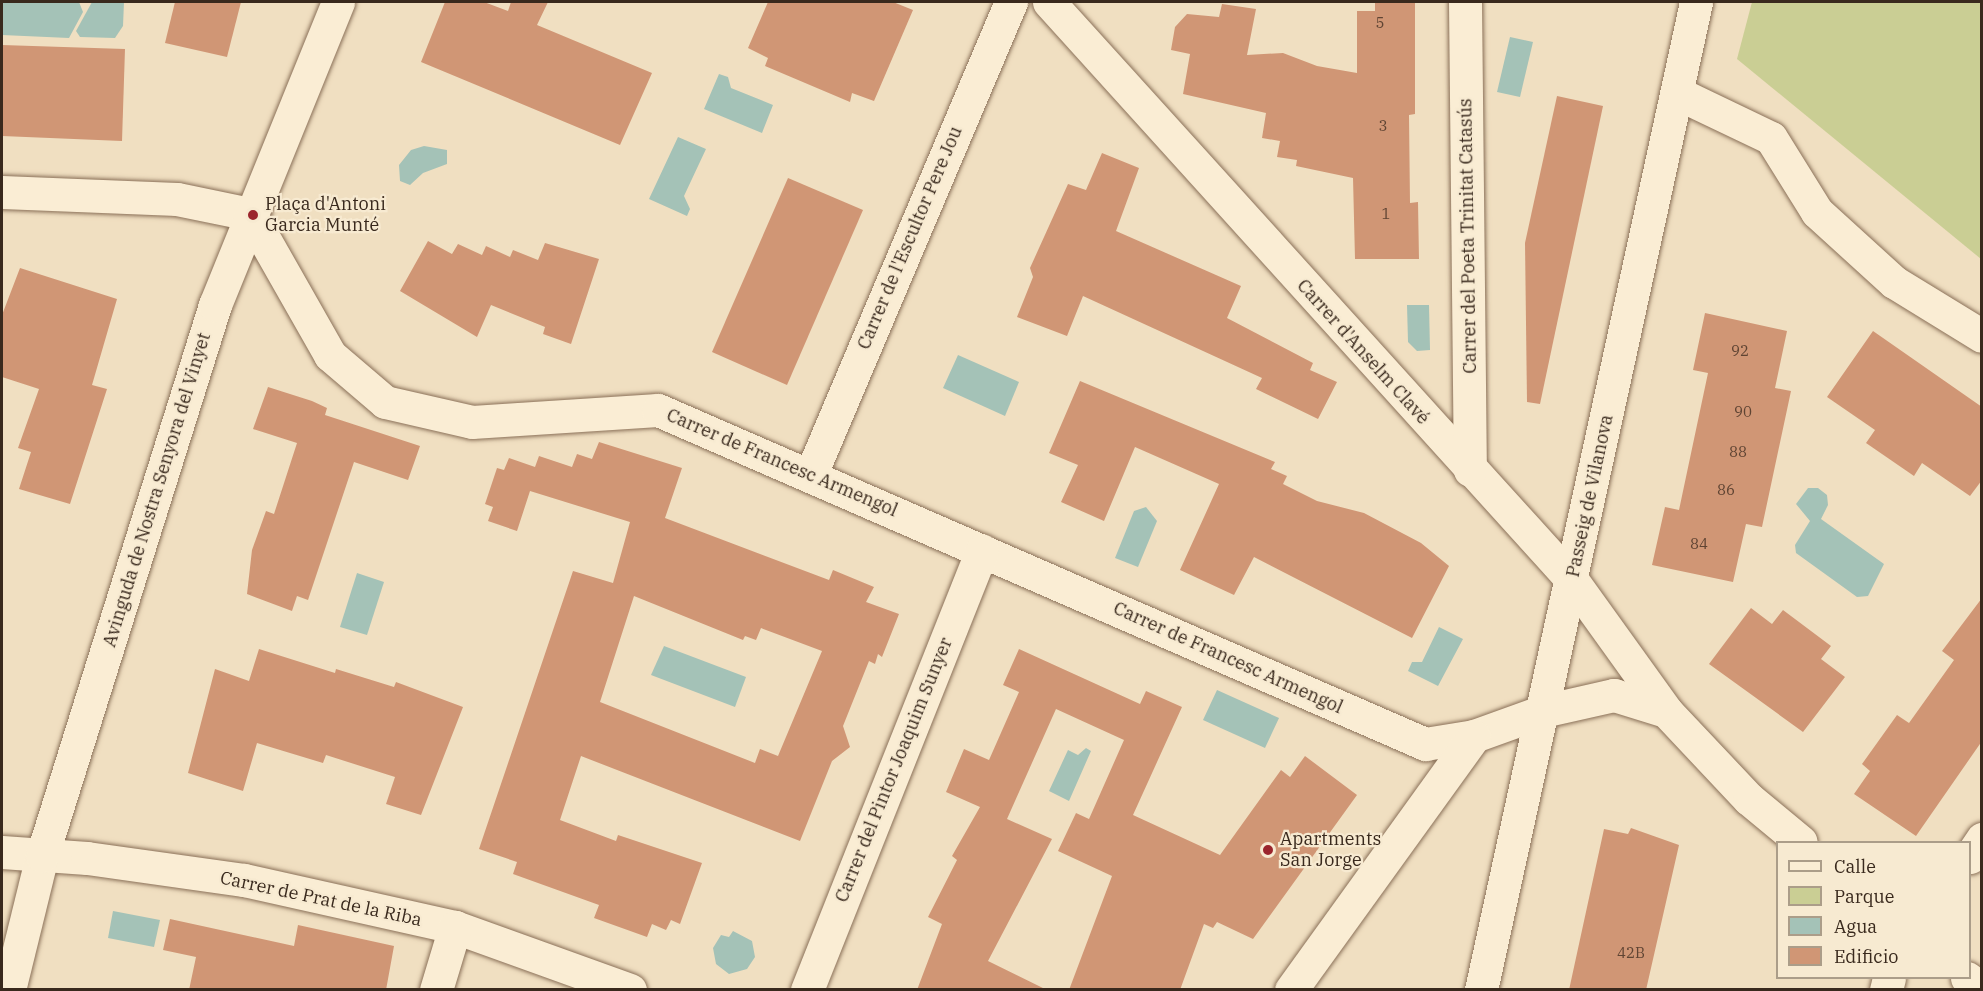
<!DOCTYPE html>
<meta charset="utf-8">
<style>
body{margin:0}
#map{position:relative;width:1983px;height:991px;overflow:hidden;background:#f0dfc1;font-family:"IBM Plex Serif",serif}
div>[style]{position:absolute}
.green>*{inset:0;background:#cace94}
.water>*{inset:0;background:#a4c2b7}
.building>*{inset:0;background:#d09675}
.roads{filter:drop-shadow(0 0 2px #8a7058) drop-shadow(0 0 2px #8a7058)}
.minor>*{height:33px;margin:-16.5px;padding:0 16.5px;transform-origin:16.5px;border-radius:16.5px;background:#faedd4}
.dots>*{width:16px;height:16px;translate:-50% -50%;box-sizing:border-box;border:3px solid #f7ead1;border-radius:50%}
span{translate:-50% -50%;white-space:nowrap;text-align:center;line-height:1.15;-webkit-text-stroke:4.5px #f7ead1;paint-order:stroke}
.number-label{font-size:15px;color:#5f4433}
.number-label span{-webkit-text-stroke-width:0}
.poi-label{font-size:18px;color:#39291d}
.left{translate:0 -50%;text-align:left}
.street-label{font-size:18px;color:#39291d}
.frame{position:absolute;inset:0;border:3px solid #39291d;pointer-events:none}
.legend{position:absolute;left:1776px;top:841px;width:195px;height:138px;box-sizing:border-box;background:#f7ead1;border:2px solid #ab9d89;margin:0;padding:8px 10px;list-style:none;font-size:18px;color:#39291d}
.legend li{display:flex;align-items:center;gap:12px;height:30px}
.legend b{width:30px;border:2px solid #ab9d89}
</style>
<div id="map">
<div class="green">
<i style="clip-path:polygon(1752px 2px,1981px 2px,1981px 259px,1737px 59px)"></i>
</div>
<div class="water">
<i style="clip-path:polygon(2px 2px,79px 2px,83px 12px,69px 38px,2px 35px)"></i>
<i style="clip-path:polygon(92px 2px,124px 2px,123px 26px,115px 38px,80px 37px,76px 31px)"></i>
<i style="clip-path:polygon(1510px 37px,1533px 42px,1520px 97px,1497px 92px)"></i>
<i style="clip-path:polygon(719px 74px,728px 77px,731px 88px,773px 105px,762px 133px,704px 109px)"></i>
<i style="clip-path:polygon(678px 137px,706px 149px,684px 196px,690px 209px,687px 216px,649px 199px)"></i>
<i style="clip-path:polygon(424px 146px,447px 150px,447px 164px,423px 173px,410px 185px,400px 181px,399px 165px,411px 150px)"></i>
<i style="clip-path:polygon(1407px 305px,1429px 305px,1430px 350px,1417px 351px,1408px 342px)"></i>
<i style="clip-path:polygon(958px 355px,1019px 382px,1005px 416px,943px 388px)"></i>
<i style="clip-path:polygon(1808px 488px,1818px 488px,1827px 495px,1828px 505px,1821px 519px,1884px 564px,1868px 596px,1857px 597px,1796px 553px,1795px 545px,1810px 521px,1796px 504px)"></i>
<i style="clip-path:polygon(1146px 507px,1157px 521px,1138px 567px,1115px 558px,1134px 511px)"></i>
<i style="clip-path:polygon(357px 573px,384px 582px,367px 635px,340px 627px)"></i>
<i style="clip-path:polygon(1439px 627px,1463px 639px,1438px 686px,1408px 671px,1412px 662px,1422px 662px)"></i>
<i style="clip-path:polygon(664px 646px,746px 677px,735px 707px,651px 675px)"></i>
<i style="clip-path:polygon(1217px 690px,1279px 718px,1265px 748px,1203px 720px)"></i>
<i style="clip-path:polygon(1086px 748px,1091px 751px,1069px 801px,1049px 791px,1068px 750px,1078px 755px)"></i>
<i style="clip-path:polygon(113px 911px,160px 920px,154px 947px,108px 938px)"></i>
<i style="clip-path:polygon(733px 931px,752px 941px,755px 957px,747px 969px,729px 974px,716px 964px,713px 948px,721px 935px,729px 937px)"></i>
</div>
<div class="building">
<i style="clip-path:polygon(175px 2px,241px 2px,227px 57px,165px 43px)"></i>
<i style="clip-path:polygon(445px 2px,484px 2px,508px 11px,511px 2px,548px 2px,537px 25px,652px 73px,620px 145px,421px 62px)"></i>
<i style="clip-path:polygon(768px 2px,893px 2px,913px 10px,874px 101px,852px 93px,850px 102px,765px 66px,768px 58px,748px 48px)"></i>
<i style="clip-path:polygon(1375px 2px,1415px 2px,1415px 114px,1409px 115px,1410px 203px,1418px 202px,1419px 259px,1355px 259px,1353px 178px,1296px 166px,1297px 160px,1277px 157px,1280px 141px,1262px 138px,1266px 113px,1183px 94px,1190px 54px,1171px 50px,1175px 27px,1187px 14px,1219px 17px,1222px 4px,1256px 9px,1247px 55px,1283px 53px,1317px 66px,1357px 73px,1357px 11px,1375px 11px)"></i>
<i style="clip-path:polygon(2px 45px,125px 49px,122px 141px,2px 136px)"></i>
<i style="clip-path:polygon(1557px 96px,1603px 106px,1540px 404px,1527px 402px,1525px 243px)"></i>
<i style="clip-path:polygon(1102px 153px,1139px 168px,1116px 231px,1241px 286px,1227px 318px,1313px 363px,1310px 370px,1337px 382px,1318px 419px,1256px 389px,1262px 378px,1083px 296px,1067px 336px,1017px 317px,1033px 277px,1030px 268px,1068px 184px,1086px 190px)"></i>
<i style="clip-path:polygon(788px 178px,863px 210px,787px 385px,712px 352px)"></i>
<i style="clip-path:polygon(428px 241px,452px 254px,458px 244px,482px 255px,486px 246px,510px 257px,513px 250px,538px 260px,545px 243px,599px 259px,571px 344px,543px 334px,545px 327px,491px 305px,477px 337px,400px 291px)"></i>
<i style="clip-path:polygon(20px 268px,117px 299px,92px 385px,107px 389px,70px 504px,19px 489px,31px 452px,18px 448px,39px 389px,2px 377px,2px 315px)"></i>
<i style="clip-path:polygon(1705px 313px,1787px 331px,1775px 388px,1791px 391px,1762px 527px,1746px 524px,1733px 582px,1652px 565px,1665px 507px,1679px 510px,1708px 373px,1693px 370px)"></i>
<i style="clip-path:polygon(1873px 331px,1982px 407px,1982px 480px,1970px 496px,1922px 463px,1914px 476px,1866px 443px,1875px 430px,1827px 397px)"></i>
<i style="clip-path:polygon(1080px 381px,1275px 462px,1271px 469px,1287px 476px,1283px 484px,1317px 501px,1364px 513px,1421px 543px,1449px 566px,1412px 638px,1254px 557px,1234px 595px,1180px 570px,1219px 484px,1135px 447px,1104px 521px,1061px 502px,1078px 465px,1049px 453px)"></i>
<i style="clip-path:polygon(268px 387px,312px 401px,327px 408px,325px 415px,420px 446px,408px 480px,354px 462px,308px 600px,297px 596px,292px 611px,247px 594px,252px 550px,266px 511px,274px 514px,297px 443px,253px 429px)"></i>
<i style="clip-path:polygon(evenodd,599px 442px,682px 468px,665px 518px,829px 580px,833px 570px,874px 587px,866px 602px,899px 614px,882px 657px,878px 654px,875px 664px,869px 661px,843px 726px,850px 747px,832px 761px,800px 841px,581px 756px,560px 820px,616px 841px,618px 835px,702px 863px,680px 924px,671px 920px,666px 930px,652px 924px,647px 937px,594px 918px,599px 905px,513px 874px,517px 862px,479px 849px,573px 571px,613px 583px,630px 522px,530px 491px,517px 531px,488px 521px,493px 507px,485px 504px,497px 468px,504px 470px,509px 458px,535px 467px,539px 456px,572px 467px,577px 454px,592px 459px,599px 442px,634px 596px,743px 640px,745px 636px,756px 640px,761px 628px,822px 651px,778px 756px,760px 749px,755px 763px,600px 702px,634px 596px)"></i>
<i style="clip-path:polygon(1982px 598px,1982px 741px,1916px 836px,1854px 794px,1870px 771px,1862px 764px,1897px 715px,1909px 723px,1954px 660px,1942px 651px)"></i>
<i style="clip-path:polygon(1751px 608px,1772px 624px,1783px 610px,1831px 646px,1821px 659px,1845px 677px,1803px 732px,1709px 664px)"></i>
<i style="clip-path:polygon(259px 649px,335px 673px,336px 669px,394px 687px,396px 682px,463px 707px,421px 815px,386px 804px,395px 777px,326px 755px,323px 763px,257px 743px,243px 791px,188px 773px,215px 669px,249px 681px)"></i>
<i style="clip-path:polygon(1019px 649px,1140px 704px,1146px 691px,1182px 707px,1133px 815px,1220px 855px,1281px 770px,1290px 777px,1305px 756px,1357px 795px,1253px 939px,1217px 922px,1213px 928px,1204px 924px,1180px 990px,1069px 990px,1112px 876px,1058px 851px,1076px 813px,1089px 819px,1124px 740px,1056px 709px,1007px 819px,1052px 839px,988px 961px,1047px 990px,917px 990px,942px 924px,928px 917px,957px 860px,952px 856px,980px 807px,946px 792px,964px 749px,989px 760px,1019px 692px,1003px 685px)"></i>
<i style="clip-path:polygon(1631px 828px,1679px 845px,1646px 990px,1569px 990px,1604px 829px,1628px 834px)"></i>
<i style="clip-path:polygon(170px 919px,294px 946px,298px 925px,394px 946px,386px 990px,189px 990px,196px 957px,163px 950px)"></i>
</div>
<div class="roads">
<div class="minor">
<i style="left:1049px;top:2px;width:779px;rotate:47.86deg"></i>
<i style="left:1572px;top:580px;width:161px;rotate:54.3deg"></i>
<i style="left:1666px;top:711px;width:121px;rotate:46.7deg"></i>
<i style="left:1749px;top:799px;width:67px;rotate:39.6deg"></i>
<i style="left:1465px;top:2px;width:468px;rotate:89.4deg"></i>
<i style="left:1677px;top:93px;width:104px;rotate:25.6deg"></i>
<i style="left:1771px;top:138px;width:87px;rotate:58.1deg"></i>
<i style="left:1817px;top:212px;width:104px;rotate:42.3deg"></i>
<i style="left:1894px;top:282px;width:103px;rotate:31.5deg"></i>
<i style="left:2px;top:192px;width:175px;rotate:2.3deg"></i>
<i style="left:177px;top:199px;width:75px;rotate:11.6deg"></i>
<i style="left:250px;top:214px;width:162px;rotate:60.4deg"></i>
<i style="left:330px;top:355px;width:72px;rotate:40.5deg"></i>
<i style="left:385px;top:402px;width:89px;rotate:12.9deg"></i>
<i style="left:472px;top:422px;width:186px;rotate:-3.7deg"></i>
<i style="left:658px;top:410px;width:837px;rotate:23.53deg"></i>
<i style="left:1425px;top:744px;width:50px;rotate:-9.3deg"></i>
<i style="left:1474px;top:736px;width:73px;rotate:-19.9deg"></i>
<i style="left:1543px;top:711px;width:73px;rotate:-12.7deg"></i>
<i style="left:1614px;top:695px;width:54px;rotate:17.1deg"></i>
<i style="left:811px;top:474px;width:513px;rotate:-67.04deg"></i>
<i style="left:2px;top:852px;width:85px;rotate:4deg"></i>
<i style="left:87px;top:858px;width:159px;rotate:8deg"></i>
<i style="left:244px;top:880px;width:216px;rotate:12.6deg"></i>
<i style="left:455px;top:927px;width:186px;rotate:19.8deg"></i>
<i style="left:1970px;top:857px;width:22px;rotate:-56deg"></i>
<i style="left:1967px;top:978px;width:19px;rotate:36deg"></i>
<i style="left:9px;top:990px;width:138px;rotate:-76.2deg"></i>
<i style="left:42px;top:856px;width:578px;rotate:-72.57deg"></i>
<i style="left:215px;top:305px;width:327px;rotate:-67.9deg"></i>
<i style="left:436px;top:990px;width:66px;rotate:-73.2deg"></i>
<i style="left:807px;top:990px;width:473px;rotate:-68.3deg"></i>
<i style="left:1291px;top:990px;width:313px;rotate:-54.2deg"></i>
<i style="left:1481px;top:990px;width:1011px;rotate:-77.72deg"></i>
<i style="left:1886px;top:990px;width:12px;rotate:-76deg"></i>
</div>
</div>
<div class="dots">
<i style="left:253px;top:215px;background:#9b252c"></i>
<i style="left:1268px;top:850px;background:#9b252c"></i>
</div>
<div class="number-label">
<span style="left:1380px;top:23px">5</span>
<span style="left:1383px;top:126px">3</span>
<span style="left:1386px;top:214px">1</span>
<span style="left:1740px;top:351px">92</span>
<span style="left:1743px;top:412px">90</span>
<span style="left:1738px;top:452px">88</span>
<span style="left:1726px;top:490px">86</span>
<span style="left:1699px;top:544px">84</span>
<span style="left:1631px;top:953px">42B</span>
</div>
<div class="poi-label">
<span class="left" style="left:265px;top:215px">Plaça d'Antoni<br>Garcia Munté</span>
<span class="left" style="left:1280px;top:850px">Apartments<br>San Jorge</span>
</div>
<div class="street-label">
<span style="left:1468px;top:236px;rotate:-91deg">Carrer del Poeta Trinitat Catasús</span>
<span style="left:910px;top:238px;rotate:-67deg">Carrer de l'Escultor Pere Jou</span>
<span style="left:1363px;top:352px;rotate:48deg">Carrer d'Anselm Clavé</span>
<span style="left:782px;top:463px;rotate:23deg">Carrer de Francesc Armengol</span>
<span style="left:157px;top:490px;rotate:-73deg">Avinguda de Nostra Senyora del Vinyet</span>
<span style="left:1590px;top:496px;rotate:-78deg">Passeig de Vilanova</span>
<span style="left:1228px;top:658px;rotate:24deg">Carrer de Francesc Armengol</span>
<span style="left:894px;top:770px;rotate:-68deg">Carrer del Pintor Joaquim Sunyer</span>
<span style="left:321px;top:899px;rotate:12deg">Carrer de Prat de la Riba</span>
</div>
<div class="frame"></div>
<ul class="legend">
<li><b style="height:8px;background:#faedd4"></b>Calle</li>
<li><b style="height:16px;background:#cace94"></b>Parque</li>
<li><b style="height:16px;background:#a4c2b7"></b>Agua</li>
<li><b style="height:16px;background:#d09675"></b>Edificio</li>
</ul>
</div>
